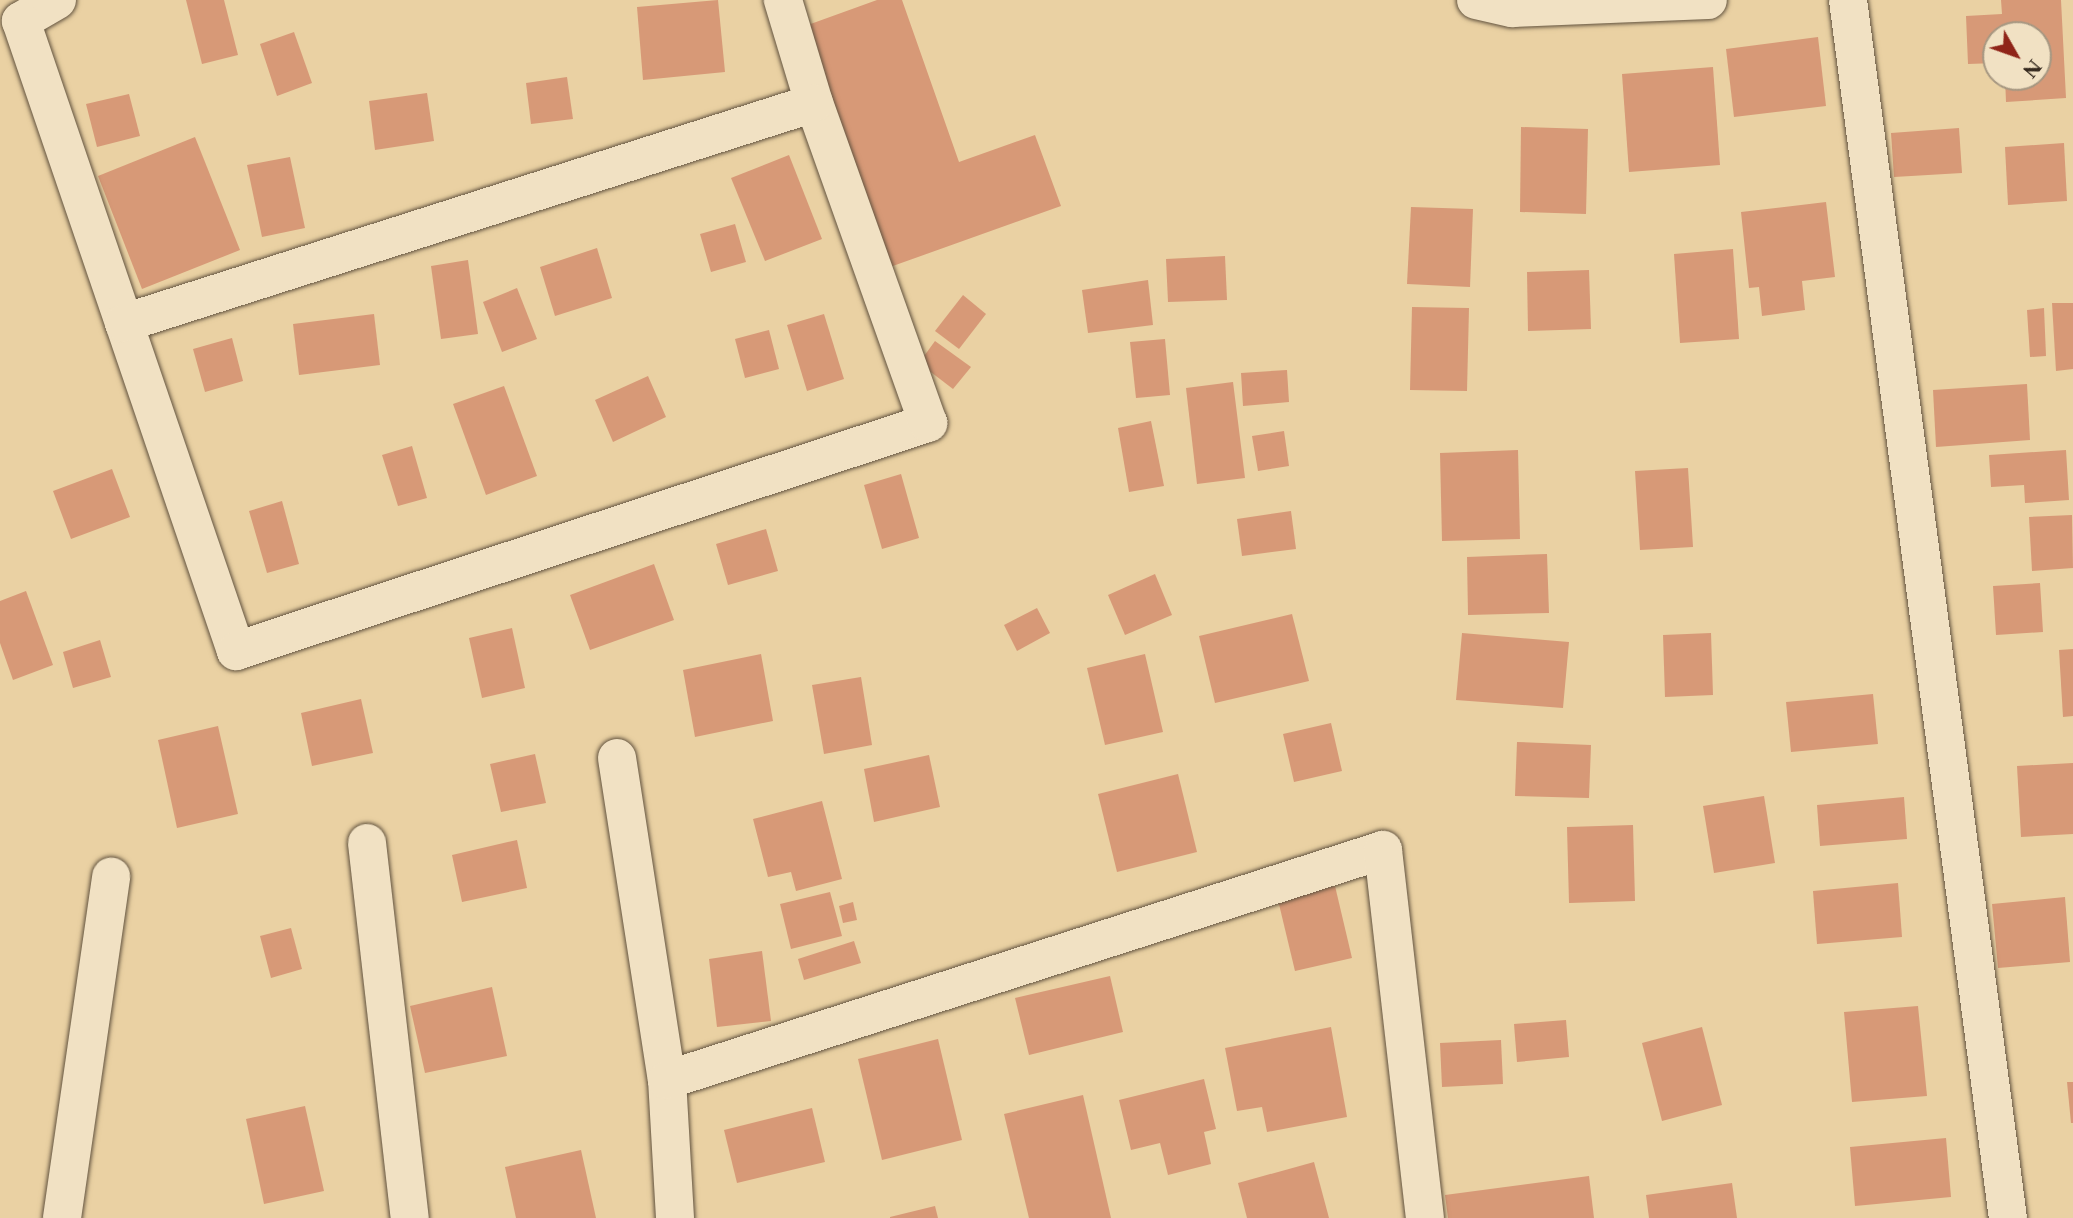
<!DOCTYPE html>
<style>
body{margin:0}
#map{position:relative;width:2073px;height:1218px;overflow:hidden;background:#ead1a3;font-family:"Libre Caslon Text",serif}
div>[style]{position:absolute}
.building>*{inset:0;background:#d79977}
.roads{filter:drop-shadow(0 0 2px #62533f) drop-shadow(0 0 2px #62533f)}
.minor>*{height:38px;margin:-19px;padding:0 19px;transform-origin:19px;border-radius:19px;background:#f1e1c3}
.tertiary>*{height:38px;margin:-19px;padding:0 19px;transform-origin:19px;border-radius:19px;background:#f1e1c3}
span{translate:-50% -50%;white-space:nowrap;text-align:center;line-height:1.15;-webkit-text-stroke:5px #f1e1c3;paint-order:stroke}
.north{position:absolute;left:1982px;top:21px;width:70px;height:70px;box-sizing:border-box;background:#f1e1c3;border:2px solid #a69781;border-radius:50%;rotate:130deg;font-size:19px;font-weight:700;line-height:28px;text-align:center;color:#35291e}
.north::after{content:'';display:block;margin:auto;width:24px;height:32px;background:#8f2418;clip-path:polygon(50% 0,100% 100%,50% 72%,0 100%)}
</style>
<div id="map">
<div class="building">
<i style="clip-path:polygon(186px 0,224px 0,238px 55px,202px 64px)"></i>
<i style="clip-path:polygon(718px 0,725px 72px,643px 80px,637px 7px)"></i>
<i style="clip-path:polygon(877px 0,902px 0,959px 162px,1035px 135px,1061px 206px,890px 267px,805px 26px)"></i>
<i style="clip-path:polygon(2001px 0,2061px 0,2066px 98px,2006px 102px,2005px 77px,2038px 77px,2038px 35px,1996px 35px,1996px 63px,1968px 64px,1966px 16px,2002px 14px)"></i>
<i style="clip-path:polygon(294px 32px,312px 83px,277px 96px,260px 44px)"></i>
<i style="clip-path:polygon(1818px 37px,1826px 106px,1734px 117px,1726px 49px)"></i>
<i style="clip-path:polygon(1713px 67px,1720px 165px,1629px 172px,1622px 74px)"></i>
<i style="clip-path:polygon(567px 77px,573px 119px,531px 124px,526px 83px)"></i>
<i style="clip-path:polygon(427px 93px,434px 141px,375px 150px,369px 101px)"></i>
<i style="clip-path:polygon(129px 94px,140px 136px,97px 147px,86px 104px)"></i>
<i style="clip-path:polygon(1521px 127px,1588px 129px,1586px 214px,1520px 212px)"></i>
<i style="clip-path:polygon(1959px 128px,1962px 173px,1894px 177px,1891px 133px)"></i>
<i style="clip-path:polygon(195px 137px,240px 250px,142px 289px,98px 176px)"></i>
<i style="clip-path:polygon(2064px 143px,2067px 201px,2008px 205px,2005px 147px)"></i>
<i style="clip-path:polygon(789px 155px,822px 239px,765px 261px,731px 178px)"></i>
<i style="clip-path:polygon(290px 157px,305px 228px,262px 237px,247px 165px)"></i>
<i style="clip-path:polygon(1826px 202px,1835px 277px,1802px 281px,1805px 310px,1762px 316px,1759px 287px,1749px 288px,1741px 212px)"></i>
<i style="clip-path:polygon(1411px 207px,1473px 209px,1470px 287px,1407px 284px)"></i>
<i style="clip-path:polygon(735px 224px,746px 262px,711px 272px,700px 234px)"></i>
<i style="clip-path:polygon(597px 248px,612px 298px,555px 316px,540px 267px)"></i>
<i style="clip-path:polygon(1733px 249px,1739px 339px,1680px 343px,1674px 254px)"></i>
<i style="clip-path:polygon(1225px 256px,1227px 300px,1168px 302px,1166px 259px)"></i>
<i style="clip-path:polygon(468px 260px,478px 334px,441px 339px,431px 266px)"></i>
<i style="clip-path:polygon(1589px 270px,1591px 329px,1528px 331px,1527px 272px)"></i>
<i style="clip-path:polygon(1148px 280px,1153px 325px,1088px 333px,1082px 290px)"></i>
<i style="clip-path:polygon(517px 288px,537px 339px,502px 352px,483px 302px)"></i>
<i style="clip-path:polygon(963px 295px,986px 314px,959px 349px,935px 331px)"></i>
<i style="clip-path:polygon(2052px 303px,2073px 303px,2073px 369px,2056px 371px)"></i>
<i style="clip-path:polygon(1412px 307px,1469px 308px,1467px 391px,1410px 390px)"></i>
<i style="clip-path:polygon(2044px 308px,2046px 356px,2030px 357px,2027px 310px)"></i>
<i style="clip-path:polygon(374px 314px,380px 365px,299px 375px,293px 324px)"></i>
<i style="clip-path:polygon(824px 314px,844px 379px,807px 391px,787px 325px)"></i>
<i style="clip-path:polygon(769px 330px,779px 369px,745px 378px,735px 339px)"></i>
<i style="clip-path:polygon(232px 338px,243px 381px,205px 392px,193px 349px)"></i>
<i style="clip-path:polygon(1165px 339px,1170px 395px,1136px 398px,1130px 342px)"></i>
<i style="clip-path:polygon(935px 341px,971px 367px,953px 389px,919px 363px)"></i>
<i style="clip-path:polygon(1287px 370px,1289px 402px,1243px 406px,1241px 373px)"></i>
<i style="clip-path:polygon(648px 376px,666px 417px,613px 442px,595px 400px)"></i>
<i style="clip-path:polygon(1233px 382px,1245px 478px,1197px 484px,1186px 388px)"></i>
<i style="clip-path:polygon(2027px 384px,2030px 440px,1936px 447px,1933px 390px)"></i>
<i style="clip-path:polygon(504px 386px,537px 476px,486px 495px,453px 404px)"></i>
<i style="clip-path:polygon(1151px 421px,1164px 486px,1129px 492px,1118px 428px)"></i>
<i style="clip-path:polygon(1284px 431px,1289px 466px,1258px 471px,1252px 436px)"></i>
<i style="clip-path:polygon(412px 446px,427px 498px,398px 506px,382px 455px)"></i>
<i style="clip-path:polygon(1518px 450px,1520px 539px,1442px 541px,1440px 453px)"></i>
<i style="clip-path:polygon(2066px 450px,2069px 500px,2025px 503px,2024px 485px,1991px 487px,1989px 455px)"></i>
<i style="clip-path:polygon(1688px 468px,1693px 547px,1640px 550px,1635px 471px)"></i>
<i style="clip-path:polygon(112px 469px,130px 517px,71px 539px,53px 491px)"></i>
<i style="clip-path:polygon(901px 474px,919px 538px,882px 549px,864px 485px)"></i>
<i style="clip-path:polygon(282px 501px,299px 564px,267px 573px,249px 511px)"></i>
<i style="clip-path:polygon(1291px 511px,1296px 549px,1242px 556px,1237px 519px)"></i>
<i style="clip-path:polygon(2072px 515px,2073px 568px,2032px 571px,2029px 517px)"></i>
<i style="clip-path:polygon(766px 529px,778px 571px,728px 585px,716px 544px)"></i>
<i style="clip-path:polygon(1547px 554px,1549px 613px,1468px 615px,1467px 557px)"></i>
<i style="clip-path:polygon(654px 564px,674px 620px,590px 650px,570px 595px)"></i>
<i style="clip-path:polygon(1155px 574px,1172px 615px,1125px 635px,1108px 595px)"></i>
<i style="clip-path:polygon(2040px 583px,2043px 632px,1996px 635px,1993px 586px)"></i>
<i style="clip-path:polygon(26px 591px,53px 665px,13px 680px,0 643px,0 601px)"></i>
<i style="clip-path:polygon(1037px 608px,1050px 633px,1017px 651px,1004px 625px)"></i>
<i style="clip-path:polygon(1292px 614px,1309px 681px,1215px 703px,1199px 636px)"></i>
<i style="clip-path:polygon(512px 628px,525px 688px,482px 698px,469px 638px)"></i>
<i style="clip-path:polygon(1462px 633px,1569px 642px,1563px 708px,1456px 700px)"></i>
<i style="clip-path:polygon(1711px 633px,1713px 695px,1665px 697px,1663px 635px)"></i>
<i style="clip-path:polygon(100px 640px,111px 677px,73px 688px,63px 652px)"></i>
<i style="clip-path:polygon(2073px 649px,2073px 716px,2063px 717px,2059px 650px)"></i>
<i style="clip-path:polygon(761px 654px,773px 721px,695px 737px,683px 670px)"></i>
<i style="clip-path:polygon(1145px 654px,1163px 732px,1105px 745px,1087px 668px)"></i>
<i style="clip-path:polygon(861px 677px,872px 745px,824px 754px,812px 685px)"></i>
<i style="clip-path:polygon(1873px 694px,1878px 744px,1791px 752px,1786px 702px)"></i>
<i style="clip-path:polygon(361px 699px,373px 753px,312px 766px,301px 713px)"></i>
<i style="clip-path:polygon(1331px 723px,1342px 771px,1294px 782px,1283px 734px)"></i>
<i style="clip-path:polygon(218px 726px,238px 814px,177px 828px,158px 740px)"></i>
<i style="clip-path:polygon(1517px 742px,1591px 745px,1589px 798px,1515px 796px)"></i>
<i style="clip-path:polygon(535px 754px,546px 803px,501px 812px,490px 764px)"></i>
<i style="clip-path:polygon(929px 755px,940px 807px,874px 822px,864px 769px)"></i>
<i style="clip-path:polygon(2073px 763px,2073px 834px,2021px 837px,2017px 766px)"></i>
<i style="clip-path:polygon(1178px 774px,1197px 852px,1117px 872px,1098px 794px)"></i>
<i style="clip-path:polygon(1764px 796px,1775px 863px,1714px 873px,1703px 806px)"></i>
<i style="clip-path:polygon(1904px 797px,1907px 839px,1820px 846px,1817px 805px)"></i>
<i style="clip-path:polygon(822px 801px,842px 879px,796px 891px,791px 872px,768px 877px,753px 819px)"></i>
<i style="clip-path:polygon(1633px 825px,1635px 901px,1569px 903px,1567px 827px)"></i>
<i style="clip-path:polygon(517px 840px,527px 888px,462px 902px,452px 855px)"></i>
<i style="clip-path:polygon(1898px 883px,1902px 937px,1817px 944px,1813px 891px)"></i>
<i style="clip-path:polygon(1335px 886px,1352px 958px,1295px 971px,1278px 900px)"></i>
<i style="clip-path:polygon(830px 892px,842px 936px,791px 949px,780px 904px)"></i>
<i style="clip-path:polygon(2065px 897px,2070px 962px,1998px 968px,1992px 904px)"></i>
<i style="clip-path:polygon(853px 902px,857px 920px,843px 923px,839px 906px)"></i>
<i style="clip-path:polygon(291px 928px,302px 969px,271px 978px,260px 936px)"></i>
<i style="clip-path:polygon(854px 941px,861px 963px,804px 980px,798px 959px)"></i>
<i style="clip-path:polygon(762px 951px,771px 1021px,717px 1027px,709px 959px)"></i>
<i style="clip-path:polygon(1110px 976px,1123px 1032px,1029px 1055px,1015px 998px)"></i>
<i style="clip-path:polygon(492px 987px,507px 1056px,425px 1073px,410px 1006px)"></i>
<i style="clip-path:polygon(1918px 1006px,1927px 1096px,1852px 1102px,1844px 1012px)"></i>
<i style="clip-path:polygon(1566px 1020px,1569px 1057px,1517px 1062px,1514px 1024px)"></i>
<i style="clip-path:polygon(1331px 1027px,1347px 1117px,1267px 1132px,1262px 1107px,1237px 1111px,1225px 1048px)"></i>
<i style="clip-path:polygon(1702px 1027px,1722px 1105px,1662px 1121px,1642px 1043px)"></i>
<i style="clip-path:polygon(938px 1039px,962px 1140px,882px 1160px,858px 1059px)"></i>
<i style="clip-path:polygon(1501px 1040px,1503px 1084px,1442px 1087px,1440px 1043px)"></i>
<i style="clip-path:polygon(1204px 1079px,1216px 1129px,1204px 1132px,1211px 1164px,1168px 1175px,1160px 1143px,1131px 1150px,1119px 1100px)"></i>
<i style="clip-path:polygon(2067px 1082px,2073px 1082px,2073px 1123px,2071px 1123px)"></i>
<i style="clip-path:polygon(1083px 1095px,1111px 1218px,1029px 1218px,1004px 1114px)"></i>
<i style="clip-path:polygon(305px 1106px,324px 1191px,264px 1204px,246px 1119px)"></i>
<i style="clip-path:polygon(812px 1108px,825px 1162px,737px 1183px,724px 1130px)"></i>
<i style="clip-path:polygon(1946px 1138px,1951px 1197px,1855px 1206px,1850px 1147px)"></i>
<i style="clip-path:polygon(581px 1150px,596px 1218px,516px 1218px,505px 1167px)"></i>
<i style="clip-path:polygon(1314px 1162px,1329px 1218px,1247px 1218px,1238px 1183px)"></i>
<i style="clip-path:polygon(1589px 1176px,1594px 1218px,1448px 1218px,1445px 1195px)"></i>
<i style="clip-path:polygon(1732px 1183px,1737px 1218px,1649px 1218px,1646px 1195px)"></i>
<i style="clip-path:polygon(935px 1206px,938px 1218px,890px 1218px,890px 1217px)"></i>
</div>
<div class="roads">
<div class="minor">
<i style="left:57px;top:0;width:42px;rotate:149.7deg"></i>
<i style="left:21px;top:21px;width:666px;rotate:71.16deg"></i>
<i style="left:236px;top:651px;width:729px;rotate:-18.24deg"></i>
<i style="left:928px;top:423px;width:340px;rotate:-109.6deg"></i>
<i style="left:814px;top:103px;width:108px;rotate:-106.8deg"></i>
<i style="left:1848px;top:0;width:1228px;rotate:82.52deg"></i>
<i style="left:124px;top:323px;width:724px;rotate:-17.68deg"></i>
<i style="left:617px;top:758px;width:326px;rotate:81.2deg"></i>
<i style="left:367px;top:843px;width:377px;rotate:83.5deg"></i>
<i style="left:62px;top:1218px;width:345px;rotate:-81.8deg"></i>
<i style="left:675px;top:1218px;width:138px;rotate:-93.3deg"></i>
<i style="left:667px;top:1080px;width:752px;rotate:-17.81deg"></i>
<i style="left:1383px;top:850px;width:370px;rotate:83.5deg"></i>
</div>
<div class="tertiary">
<i style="left:1476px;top:0;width:37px;rotate:13deg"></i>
<i style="left:1512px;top:8px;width:196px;rotate:-2.3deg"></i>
</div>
</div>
<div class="north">N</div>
</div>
